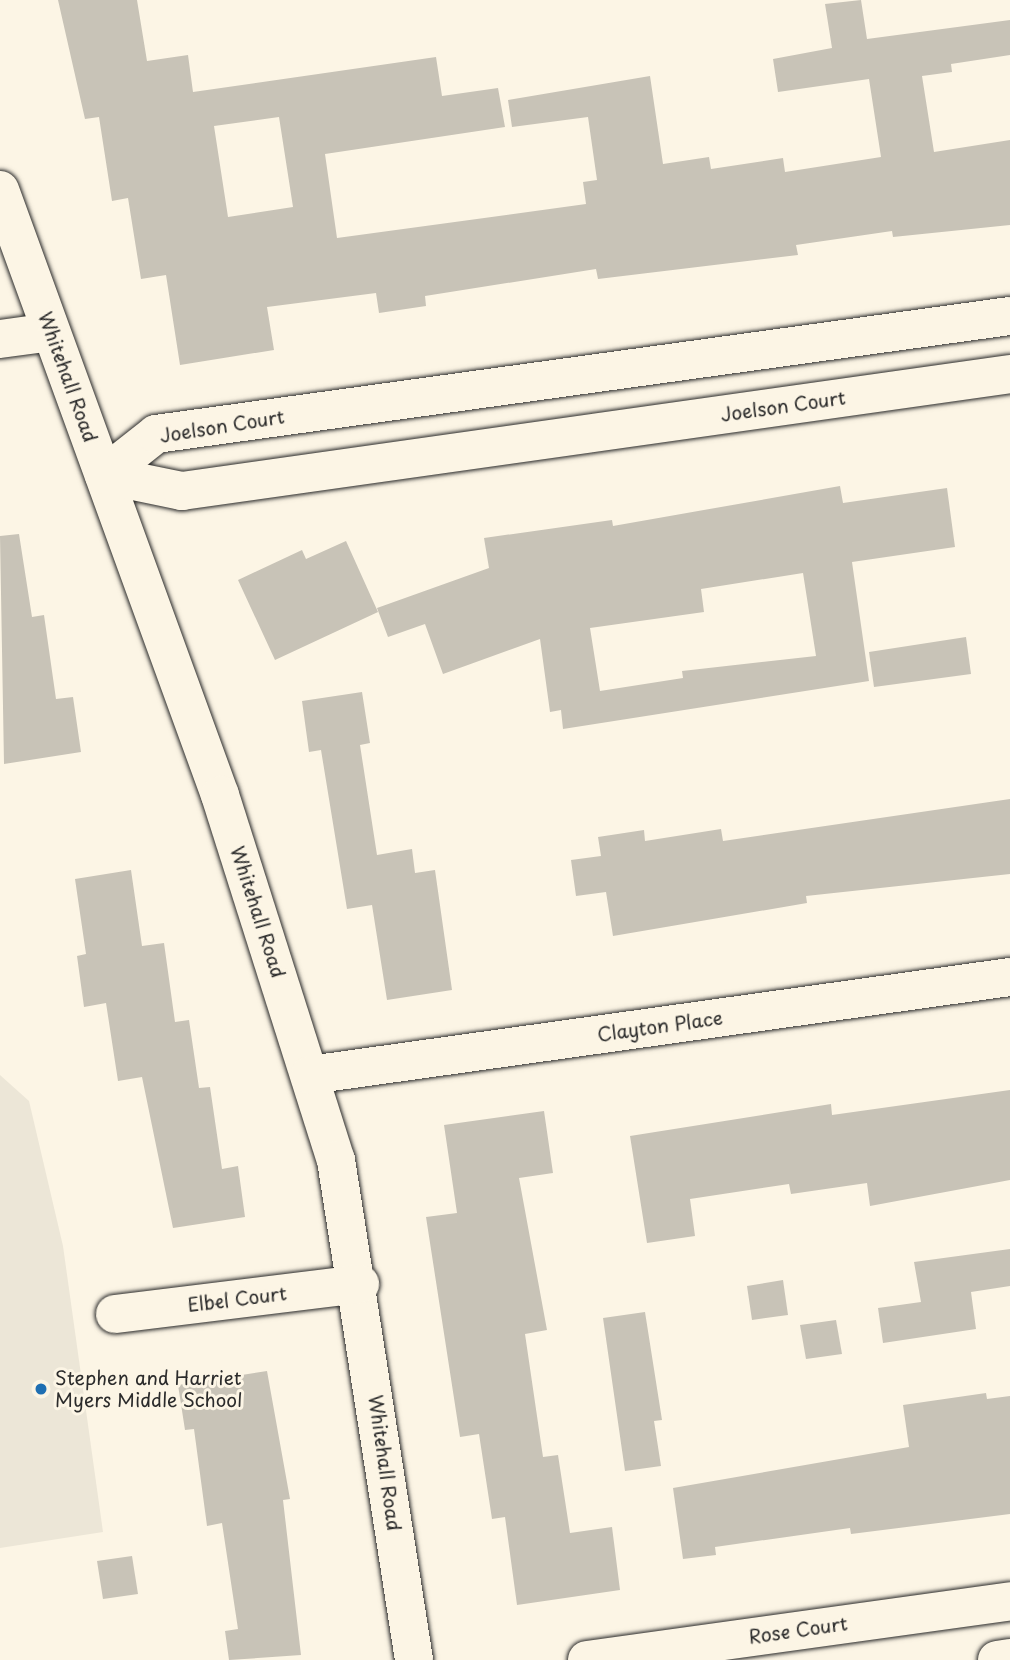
<!DOCTYPE html>
<style>
body{margin:0}
#map{position:relative;width:1010px;height:1660px;overflow:hidden;background:#fcf5e5;font-family:"Playpen Sans",sans-serif}
div>[style]{position:absolute}
.built>*{inset:0;background:#ece6d7}
.building>*{inset:0;background:#c8c3b7}
.roads{filter:drop-shadow(0 0 2px #2b2b2b) drop-shadow(0 0 2px #2b2b2b)}
.minor>*{height:38px;margin:-19px;padding:0 19px;transform-origin:19px;border-radius:19px;background:#fcf5e5}
.dots>*{width:19px;height:19px;translate:-50% -50%;box-sizing:border-box;border:4px solid #fcf5e5;border-radius:50%}
span{translate:-50% -50%;white-space:nowrap;text-align:center;line-height:1.15;-webkit-text-stroke:6px #fcf5e5;paint-order:stroke}
.street-label{font-size:19px;color:#2b2b2b}
.poi-label{font-size:19px;color:#2b2b2b}
.left{translate:0 -50%;text-align:left}
</style>
<div id="map">
<div class="built">
<i style="clip-path:polygon(0 1075px,29px 1101px,63px 1246px,103px 1532px,0 1548px)"></i>
</div>
<div class="building">
<i style="clip-path:polygon(evenodd,58px 0,137px 0,147px 61px,188px 55px,193px 92px,436px 57px,442px 96px,498px 88px,505px 127px,325px 154px,337px 238px,586px 204px,583px 182px,597px 180px,588px 117px,512px 127px,508px 100px,650px 76px,663px 164px,709px 157px,711px 169px,783px 158px,785px 172px,881px 157px,869px 79px,778px 92px,773px 59px,832px 48px,825px 4px,861px 0,867px 39px,1010px 20px,1010px 55px,951px 64px,952px 72px,922px 76px,934px 152px,1010px 140px,1010px 225px,893px 237px,892px 231px,796px 245px,798px 255px,598px 279px,596px 269px,425px 296px,426px 306px,379px 313px,376px 293px,267px 307px,274px 350px,180px 365px,166px 275px,141px 279px,128px 198px,112px 201px,99px 117px,85px 119px,58px 0,279px 117px,293px 207px,228px 217px,214px 126px,279px 117px)"></i>
<i style="clip-path:polygon(evenodd,840px 486px,843px 503px,947px 488px,955px 547px,852px 562px,869px 681px,563px 729px,561px 710px,550px 712px,540px 639px,443px 674px,425px 624px,388px 637px,377px 608px,489px 568px,484px 538px,612px 520px,613px 526px,840px 486px,803px 573px,816px 656px,682px 671px,683px 678px,600px 691px,590px 628px,704px 612px,701px 589px,803px 573px)"></i>
<i style="clip-path:polygon(19px 534px,32px 617px,44px 615px,56px 699px,73px 697px,81px 752px,4px 764px,0 536px)"></i>
<i style="clip-path:polygon(346px 541px,378px 612px,275px 660px,238px 580px,302px 550px,306px 559px)"></i>
<i style="clip-path:polygon(966px 637px,971px 674px,874px 687px,869px 652px)"></i>
<i style="clip-path:polygon(362px 692px,370px 743px,360px 745px,377px 855px,412px 849px,415px 873px,435px 870px,452px 990px,387px 1000px,372px 905px,347px 909px,321px 750px,309px 752px,302px 701px)"></i>
<i style="clip-path:polygon(1010px 799px,1010px 874px,806px 896px,807px 903px,613px 936px,606px 892px,576px 896px,571px 860px,601px 856px,598px 837px,644px 830px,645px 841px,721px 829px,723px 841px)"></i>
<i style="clip-path:polygon(131px 870px,142px 946px,164px 943px,175px 1022px,189px 1020px,199px 1088px,210px 1087px,222px 1169px,238px 1166px,245px 1217px,173px 1228px,142px 1077px,118px 1081px,106px 1003px,84px 1007px,77px 956px,86px 954px,75px 879px)"></i>
<i style="clip-path:polygon(1010px 1090px,1010px 1180px,870px 1206px,867px 1183px,791px 1194px,789px 1184px,690px 1199px,695px 1236px,647px 1243px,630px 1136px,831px 1104px,832px 1115px)"></i>
<i style="clip-path:polygon(544px 1111px,553px 1173px,519px 1178px,547px 1330px,525px 1334px,543px 1457px,558px 1455px,570px 1533px,612px 1527px,620px 1590px,517px 1605px,505px 1517px,492px 1519px,479px 1434px,460px 1437px,426px 1217px,457px 1213px,444px 1125px)"></i>
<i style="clip-path:polygon(1010px 1249px,1010px 1286px,971px 1292px,976px 1329px,883px 1343px,878px 1308px,921px 1302px,914px 1262px)"></i>
<i style="clip-path:polygon(783px 1280px,788px 1315px,752px 1320px,747px 1286px)"></i>
<i style="clip-path:polygon(645px 1312px,662px 1420px,654px 1421px,661px 1466px,625px 1471px,603px 1318px)"></i>
<i style="clip-path:polygon(836px 1320px,842px 1354px,806px 1359px,800px 1325px)"></i>
<i style="clip-path:polygon(267px 1371px,290px 1499px,283px 1500px,301px 1655px,229px 1660px,225px 1631px,238px 1629px,222px 1523px,207px 1526px,194px 1429px,185px 1430px,178px 1385px)"></i>
<i style="clip-path:polygon(986px 1393px,987px 1399px,1010px 1396px,1010px 1514px,851px 1534px,850px 1528px,715px 1547px,716px 1555px,683px 1559px,673px 1488px,909px 1447px,903px 1405px)"></i>
<i style="clip-path:polygon(132px 1556px,138px 1594px,103px 1599px,97px 1561px)"></i>
</div>
<div class="roads">
<div class="minor">
<i style="left:0;top:190px;width:644px;rotate:70.02deg"></i>
<i style="left:220px;top:795px;width:383px;rotate:72.4deg"></i>
<i style="left:336px;top:1160px;width:506px;rotate:81.13deg"></i>
<i style="left:0;top:339px;width:51px;rotate:-7.8deg"></i>
<i style="left:104px;top:475px;width:66px;rotate:-38.3deg"></i>
<i style="left:156px;top:434px;width:862px;rotate:-7.87deg"></i>
<i style="left:104px;top:475px;width:80px;rotate:11.6deg"></i>
<i style="left:182px;top:491px;width:836px;rotate:-8.04deg"></i>
<i style="left:310px;top:1075px;width:707px;rotate:-7.97deg"></i>
<i style="left:115px;top:1314px;width:247px;rotate:-7deg"></i>
<i style="left:587px;top:1660px;width:427px;rotate:-7.9deg"></i>
<i style="left:997px;top:1660px;width:13px;rotate:-9deg"></i>
</div>
</div>
<div class="dots">
<i style="left:41px;top:1389px;background:#1f6fb2"></i>
</div>
<div class="street-label">
<span style="left:68px;top:377px;rotate:70deg">Whitehall Road</span>
<span style="left:783px;top:406px;rotate:-8deg">Joelson Court</span>
<span style="left:222px;top:426px;rotate:-9deg">Joelson Court</span>
<span style="left:258px;top:912px;rotate:72deg">Whitehall Road</span>
<span style="left:660px;top:1026px;rotate:-8deg">Clayton Place</span>
<span style="left:237px;top:1299px;rotate:-7deg">Elbel Court</span>
<span style="left:385px;top:1463px;rotate:82deg">Whitehall Road</span>
<span style="left:798px;top:1630px;rotate:-8deg">Rose Court</span>
</div>
<div class="poi-label">
<span class="left" style="left:55px;top:1389px">Stephen and Harriet<br>Myers Middle School</span>
</div>
</div>
